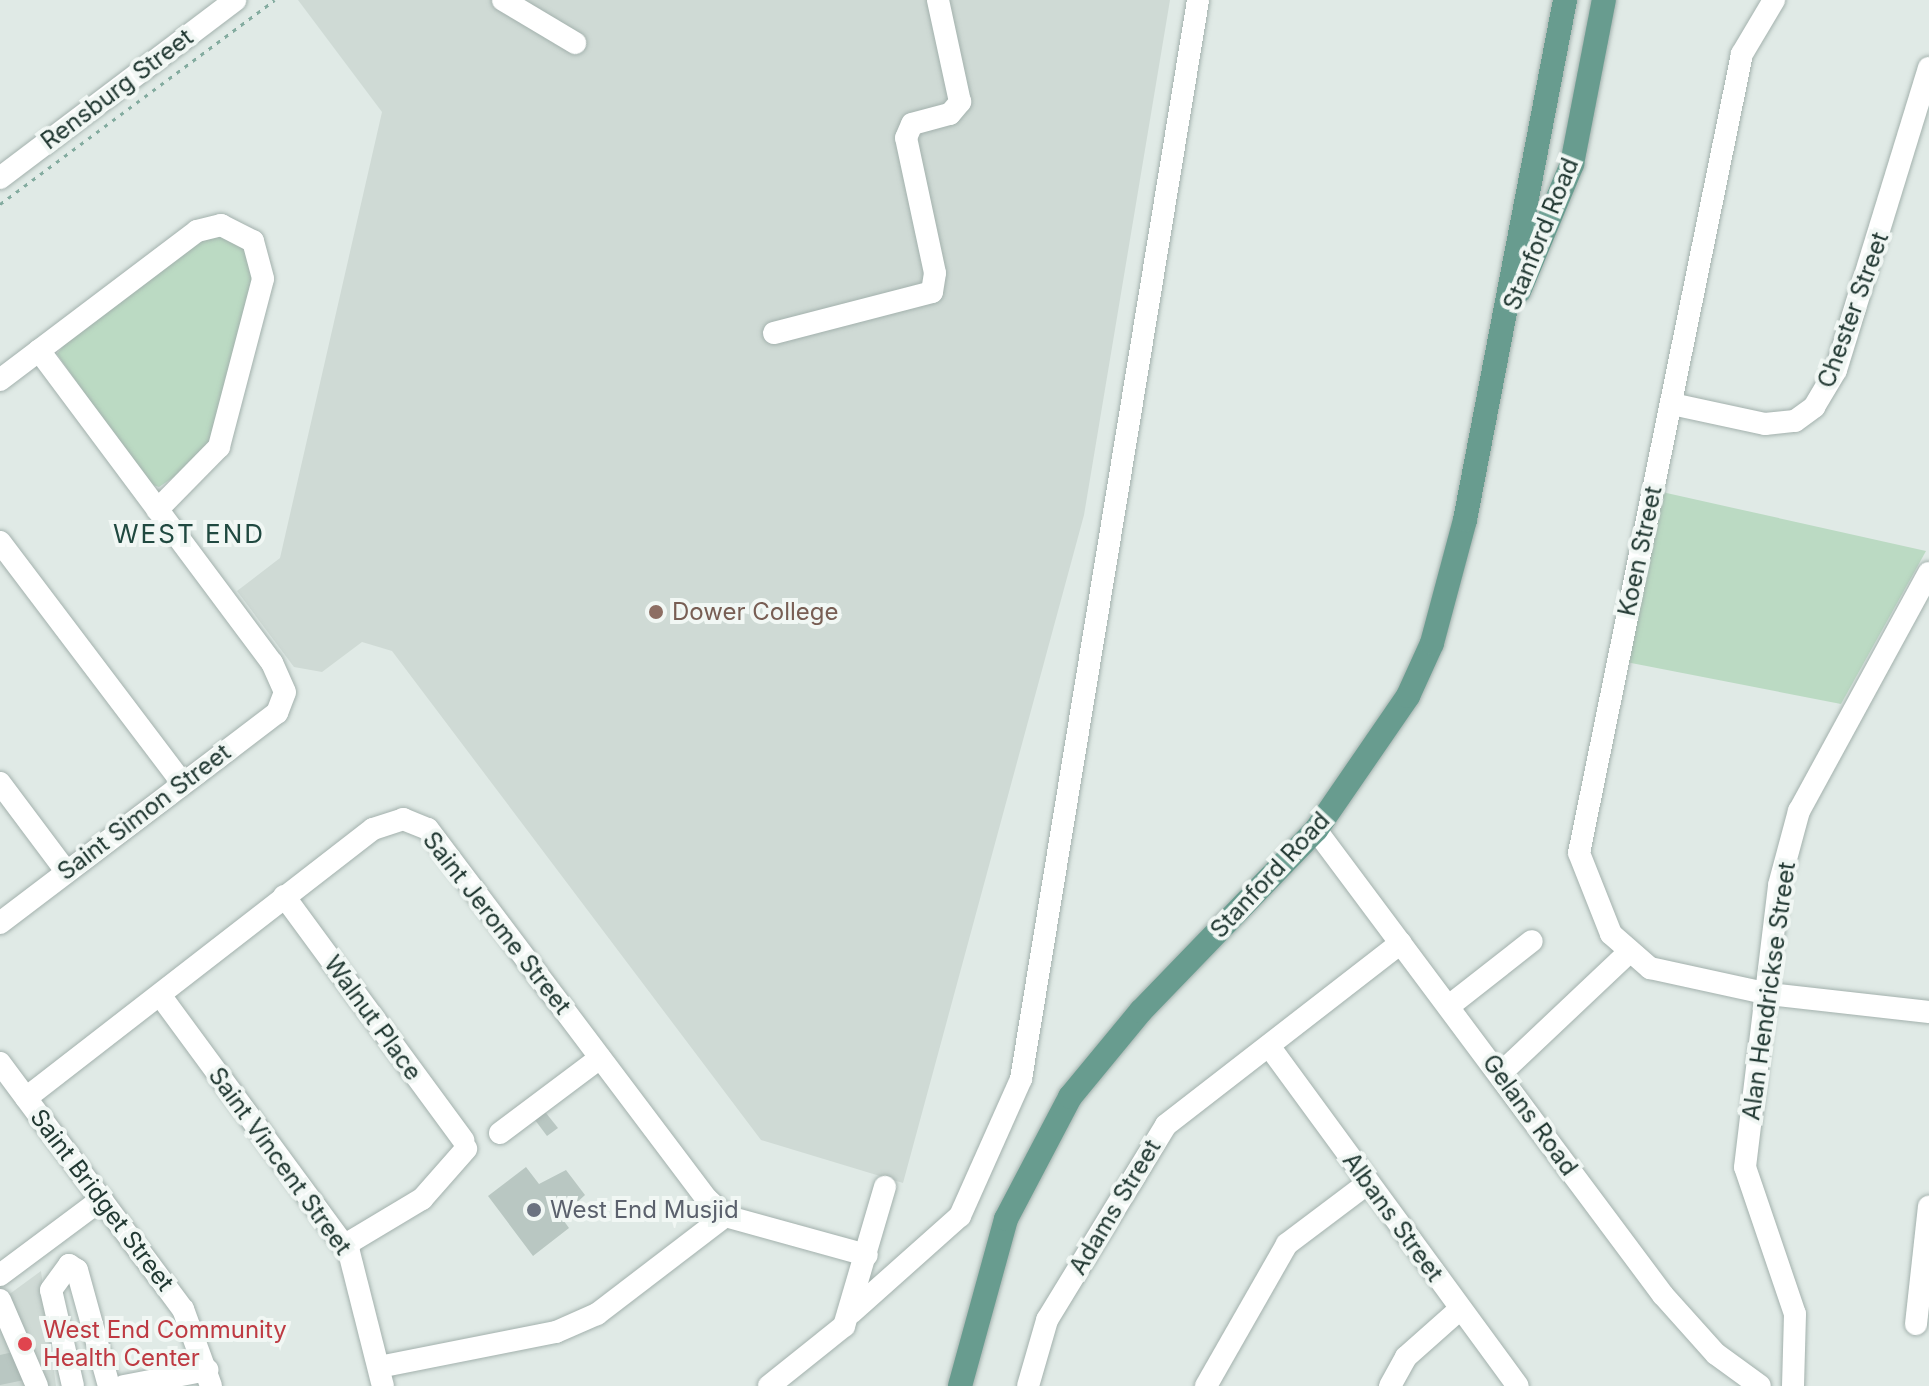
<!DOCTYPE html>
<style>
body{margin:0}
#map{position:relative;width:1929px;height:1386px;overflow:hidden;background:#e0eae6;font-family:Inter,sans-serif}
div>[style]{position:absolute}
.built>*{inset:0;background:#cfdad5}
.green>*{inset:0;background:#bbdac3}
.building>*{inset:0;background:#b9c7c2}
.path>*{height:3px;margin-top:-1.5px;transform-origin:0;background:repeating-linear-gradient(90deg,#83ab9f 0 4px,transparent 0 10px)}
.roads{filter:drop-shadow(0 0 2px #a3b1ad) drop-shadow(0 0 2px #a3b1ad)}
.minor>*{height:22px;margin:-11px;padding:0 11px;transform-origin:11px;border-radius:11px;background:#fff}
.major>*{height:24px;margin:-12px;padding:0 12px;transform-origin:12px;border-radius:12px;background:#689c8f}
.dots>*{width:22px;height:22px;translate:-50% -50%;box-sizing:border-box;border:4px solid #f1f7f4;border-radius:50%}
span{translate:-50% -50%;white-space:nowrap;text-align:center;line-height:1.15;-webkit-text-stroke:8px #f1f7f4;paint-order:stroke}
.street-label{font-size:24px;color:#223933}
.education-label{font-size:24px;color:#785e54}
.left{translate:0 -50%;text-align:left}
.worship-label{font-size:24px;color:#5b616d}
.health-label{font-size:24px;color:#be3a42}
.neighbourhood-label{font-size:26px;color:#204940;letter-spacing:2px}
</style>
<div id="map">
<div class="built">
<i style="clip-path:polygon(298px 0,1170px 0,1084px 515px,903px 1183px,761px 1140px,392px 651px,362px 642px,322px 672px,294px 667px,237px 591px,280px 558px,382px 112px)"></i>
<i style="clip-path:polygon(41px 1271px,56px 1386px,0 1386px,0 1301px)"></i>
</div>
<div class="green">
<i style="clip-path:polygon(222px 233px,243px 242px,255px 273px,220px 426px,205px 456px,159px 487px,147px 483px,57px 354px,69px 338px,200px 239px)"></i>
<i style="clip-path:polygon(1662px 492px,1926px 551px,1841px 704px,1626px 662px)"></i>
</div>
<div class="building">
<i style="clip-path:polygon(542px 1108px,558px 1128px,547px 1136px,532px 1116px)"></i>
<i style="clip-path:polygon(526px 1167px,539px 1184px,566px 1170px,585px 1195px,561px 1217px,569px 1228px,533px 1256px,488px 1196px)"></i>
<i style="clip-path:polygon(22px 1350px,29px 1379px,0 1385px,0 1355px)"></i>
</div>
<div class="path">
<i style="left:0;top:204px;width:342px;rotate:-36.6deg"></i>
</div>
<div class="roads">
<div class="minor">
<i style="left:503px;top:0;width:84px;rotate:30.8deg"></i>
<i style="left:1774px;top:0;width:63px;rotate:120.7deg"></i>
<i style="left:1742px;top:54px;width:815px;rotate:101.53deg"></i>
<i style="left:1579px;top:853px;width:87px;rotate:68.4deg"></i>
<i style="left:1611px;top:934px;width:52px;rotate:41.1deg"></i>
<i style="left:1650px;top:968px;width:122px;rotate:12.3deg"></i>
<i style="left:1769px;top:994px;width:161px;rotate:6.4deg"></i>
<i style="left:0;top:178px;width:295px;rotate:-37.1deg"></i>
<i style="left:774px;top:333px;width:163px;rotate:-14.5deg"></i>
<i style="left:932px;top:292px;width:19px;rotate:-81deg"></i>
<i style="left:935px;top:273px;width:138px;rotate:-102.1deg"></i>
<i style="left:906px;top:138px;width:15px;rotate:-67deg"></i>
<i style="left:912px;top:124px;width:39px;rotate:-15deg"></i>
<i style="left:950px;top:114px;width:16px;rotate:-50deg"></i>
<i style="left:960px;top:102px;width:104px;rotate:-102.2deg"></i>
<i style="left:0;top:380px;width:247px;rotate:-37.1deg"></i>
<i style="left:197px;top:231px;width:25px;rotate:-14deg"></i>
<i style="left:221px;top:225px;width:36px;rotate:27deg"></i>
<i style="left:253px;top:241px;width:39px;rotate:75deg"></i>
<i style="left:263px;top:279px;width:174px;rotate:104.7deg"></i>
<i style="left:219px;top:447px;width:88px;rotate:134.5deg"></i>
<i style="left:1672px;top:404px;width:95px;rotate:12.1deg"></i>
<i style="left:1765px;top:424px;width:30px;rotate:-6deg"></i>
<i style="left:1795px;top:421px;width:24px;rotate:-36deg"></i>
<i style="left:1814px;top:407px;width:43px;rotate:-59.3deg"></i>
<i style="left:1836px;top:370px;width:316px;rotate:-72.9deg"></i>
<i style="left:0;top:542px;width:303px;rotate:52.9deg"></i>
<i style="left:0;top:783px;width:109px;rotate:53.2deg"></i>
<i style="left:1316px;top:830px;width:580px;rotate:53.27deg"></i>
<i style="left:1663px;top:1295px;width:79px;rotate:48.1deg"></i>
<i style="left:1716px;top:1354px;width:54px;rotate:36deg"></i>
<i style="left:284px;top:896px;width:303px;rotate:53.7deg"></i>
<i style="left:0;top:923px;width:348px;rotate:-37.2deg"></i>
<i style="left:277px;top:713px;width:22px;rotate:-69deg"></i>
<i style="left:285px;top:692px;width:32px;rotate:-114deg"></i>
<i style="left:272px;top:663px;width:390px;rotate:-126.7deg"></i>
<i style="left:160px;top:995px;width:319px;rotate:53.7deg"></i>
<i style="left:349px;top:1252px;width:138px;rotate:75.8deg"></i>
<i style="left:1449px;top:1006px;width:105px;rotate:-38.1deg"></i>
<i style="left:1269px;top:1046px;width:421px;rotate:53.8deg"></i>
<i style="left:0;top:1063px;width:307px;rotate:53.4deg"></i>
<i style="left:183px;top:1309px;width:82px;rotate:70deg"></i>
<i style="left:1500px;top:1074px;width:173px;rotate:-43.4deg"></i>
<i style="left:26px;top:1098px;width:439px;rotate:-37.8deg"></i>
<i style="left:373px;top:829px;width:32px;rotate:-18deg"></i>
<i style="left:403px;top:819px;width:27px;rotate:22deg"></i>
<i style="left:428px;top:829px;width:463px;rotate:53deg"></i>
<i style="left:707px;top:1199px;width:25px;rotate:43deg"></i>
<i style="left:725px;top:1216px;width:147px;rotate:15.4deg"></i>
<i style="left:500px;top:1133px;width:125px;rotate:-36.9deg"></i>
<i style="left:345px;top:1245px;width:90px;rotate:-30.9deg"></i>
<i style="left:422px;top:1199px;width:67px;rotate:-48.7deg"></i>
<i style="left:0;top:1275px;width:127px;rotate:-36.7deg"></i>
<i style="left:0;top:1300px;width:94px;rotate:66.7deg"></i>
<i style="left:851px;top:1313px;width:146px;rotate:-41.7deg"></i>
<i style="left:960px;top:1216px;width:150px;rotate:-66deg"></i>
<i style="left:1021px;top:1079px;width:1093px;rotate:-80.68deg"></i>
<i style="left:1916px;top:1324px;width:118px;rotate:-83.7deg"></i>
<i style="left:379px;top:1367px;width:180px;rotate:-11.2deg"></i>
<i style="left:556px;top:1332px;width:45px;rotate:-23.7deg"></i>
<i style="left:597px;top:1314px;width:161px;rotate:-37.4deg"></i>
<i style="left:73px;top:1386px;width:98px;rotate:-102.9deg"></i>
<i style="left:51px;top:1290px;width:31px;rotate:-54deg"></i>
<i style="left:69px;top:1265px;width:9px;rotate:32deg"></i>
<i style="left:77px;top:1270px;width:120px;rotate:74.6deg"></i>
<i style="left:124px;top:1386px;width:85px;rotate:-10.9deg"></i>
<i style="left:769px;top:1386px;width:96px;rotate:-38.7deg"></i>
<i style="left:844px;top:1326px;width:145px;rotate:-73.6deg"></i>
<i style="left:1028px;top:1386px;width:69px;rotate:-73.9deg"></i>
<i style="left:1047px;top:1320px;width:228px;rotate:-58.6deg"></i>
<i style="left:1166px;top:1125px;width:297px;rotate:-37.8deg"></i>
<i style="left:1206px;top:1386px;width:163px;rotate:-60.3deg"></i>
<i style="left:1287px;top:1244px;width:101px;rotate:-37deg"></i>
<i style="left:1390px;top:1386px;width:33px;rotate:-61deg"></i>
<i style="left:1406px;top:1357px;width:72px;rotate:-41.6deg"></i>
<i style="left:1793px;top:1386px;width:72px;rotate:-88.4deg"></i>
<i style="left:1795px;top:1314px;width:155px;rotate:-108.8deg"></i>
<i style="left:1745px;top:1167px;width:284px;rotate:-83.1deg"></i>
<i style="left:1779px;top:885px;width:77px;rotate:-74.9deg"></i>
<i style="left:1799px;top:811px;width:271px;rotate:-61.4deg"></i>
</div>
<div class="major">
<i style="left:1519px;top:291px;width:138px;rotate:-67.3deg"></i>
<i style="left:1572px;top:164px;width:167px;rotate:-79deg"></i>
<i style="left:960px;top:1386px;width:173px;rotate:-74.6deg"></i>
<i style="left:1006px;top:1219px;width:138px;rotate:-62.3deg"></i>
<i style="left:1070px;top:1097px;width:112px;rotate:-50.5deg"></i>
<i style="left:1141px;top:1011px;width:252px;rotate:-46deg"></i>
<i style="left:1316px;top:830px;width:163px;rotate:-55.5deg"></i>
<i style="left:1408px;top:696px;width:58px;rotate:-65.6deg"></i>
<i style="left:1432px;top:643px;width:127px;rotate:-75deg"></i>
<i style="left:1465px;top:520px;width:530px;rotate:-79.11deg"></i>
</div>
</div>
<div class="dots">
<i style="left:656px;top:612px;background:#8d6e63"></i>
<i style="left:534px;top:1210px;background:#6b7280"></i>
<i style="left:25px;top:1344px;background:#e0444e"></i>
</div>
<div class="street-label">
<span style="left:117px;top:89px;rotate:-37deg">Rensburg Street</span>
<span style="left:1541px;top:234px;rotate:-68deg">Stanford Road</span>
<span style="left:1853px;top:310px;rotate:-70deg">Chester Street</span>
<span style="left:1640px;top:551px;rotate:-78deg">Koen Street</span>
<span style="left:144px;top:812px;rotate:-37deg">Saint Simon Street</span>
<span style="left:1270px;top:875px;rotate:-47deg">Stanford Road</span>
<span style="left:497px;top:923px;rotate:52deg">Saint Jerome Street</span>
<span style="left:1769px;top:991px;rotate:-82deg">Alan Hendrickse Street</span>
<span style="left:373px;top:1018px;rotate:54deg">Walnut Place</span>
<span style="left:1530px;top:1115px;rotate:54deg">Gelans Road</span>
<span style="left:280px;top:1161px;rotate:54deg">Saint Vincent Street</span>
<span style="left:102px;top:1200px;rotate:53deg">Saint Bridget Street</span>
<span style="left:1115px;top:1207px;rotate:-59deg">Adams Street</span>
<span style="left:1393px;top:1217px;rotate:54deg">Albans Street</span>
</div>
<div class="education-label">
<span class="left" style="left:672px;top:612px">Dower College</span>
</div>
<div class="worship-label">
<span class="left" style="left:550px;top:1210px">West End Musjid</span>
</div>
<div class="health-label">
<span class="left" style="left:43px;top:1344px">West End Community<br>Health Center</span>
</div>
<div class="neighbourhood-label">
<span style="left:189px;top:534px">WEST END</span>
</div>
</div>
